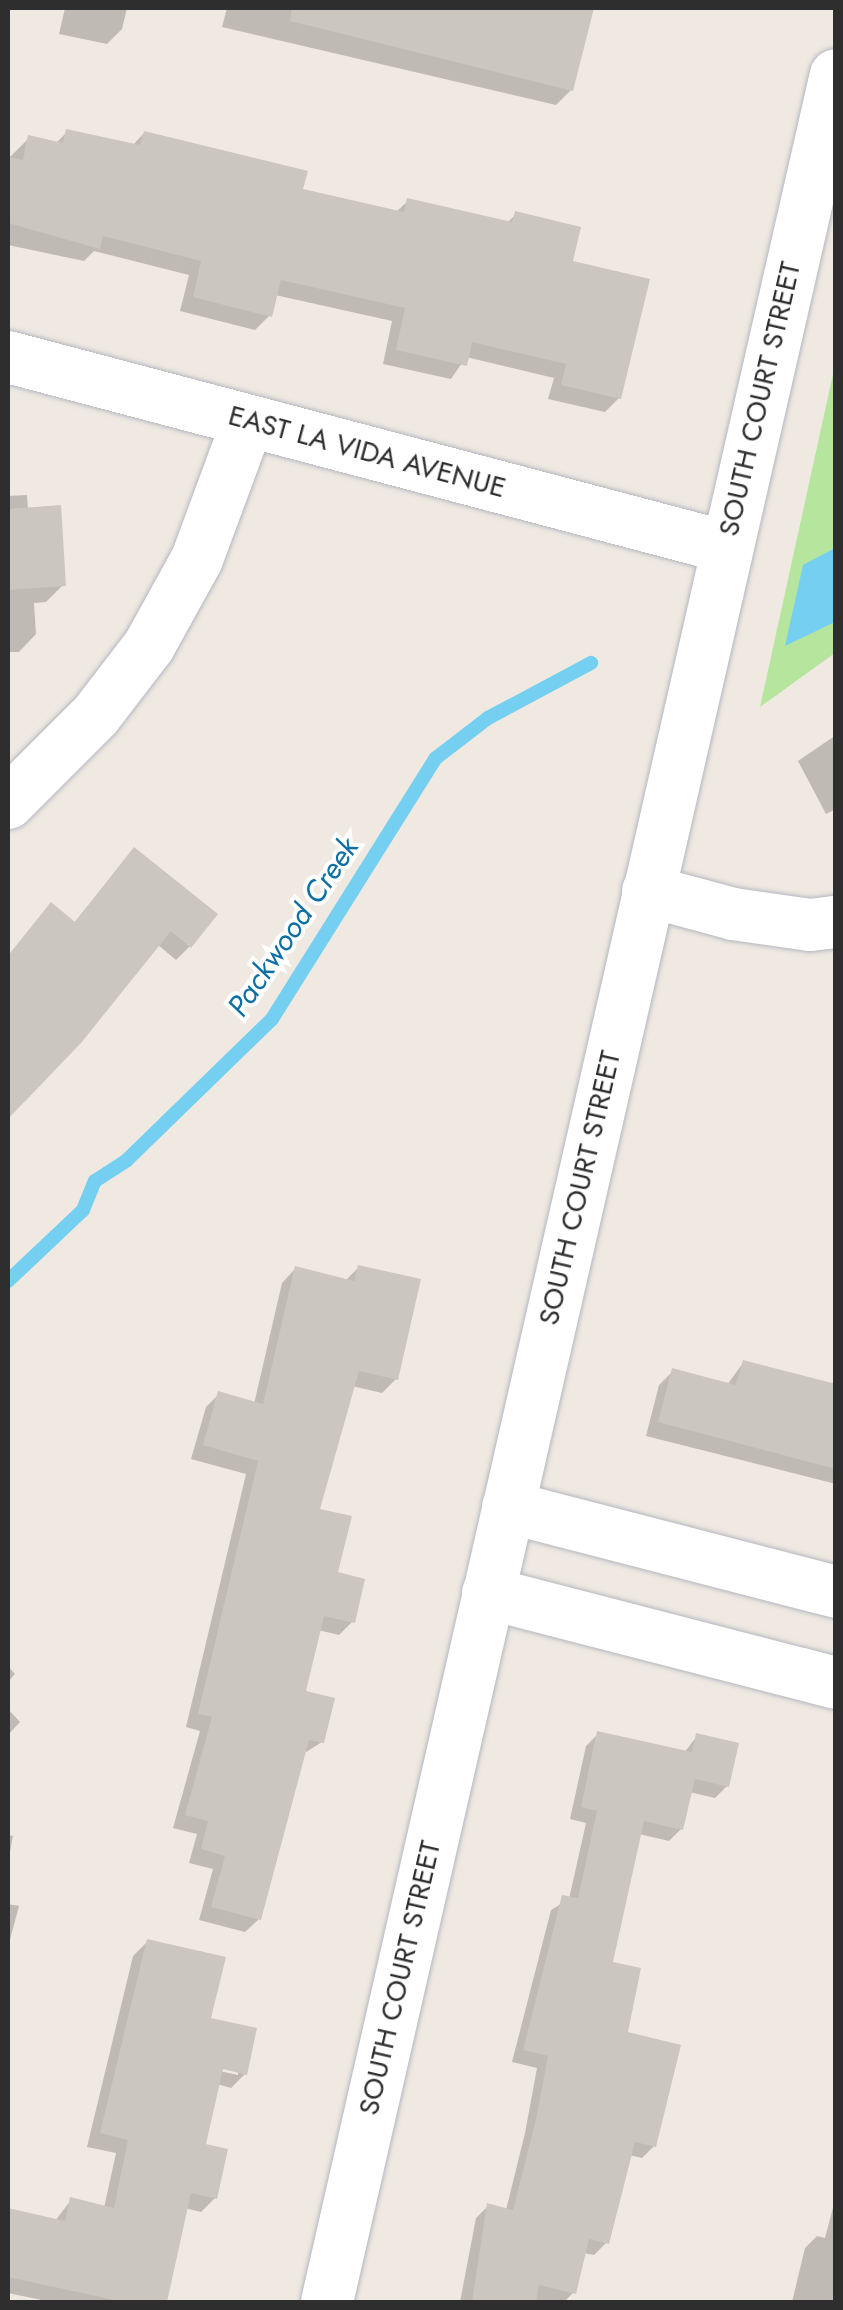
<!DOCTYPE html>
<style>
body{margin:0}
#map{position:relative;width:843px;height:2310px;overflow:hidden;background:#efe9e1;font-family:Jost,sans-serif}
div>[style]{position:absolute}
.green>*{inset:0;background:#b6e59e}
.water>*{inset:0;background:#75cff0}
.shadow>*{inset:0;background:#0003}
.stream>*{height:14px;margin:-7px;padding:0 7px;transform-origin:7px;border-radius:7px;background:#75cff0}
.building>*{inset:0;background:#cbc7bf}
.roads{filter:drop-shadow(0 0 2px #b4b7c1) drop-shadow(0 0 2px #b4b7c1)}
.minor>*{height:52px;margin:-26px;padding:0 26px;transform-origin:26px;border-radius:26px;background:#fff}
span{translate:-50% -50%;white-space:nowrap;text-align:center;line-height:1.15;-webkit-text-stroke:8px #fff;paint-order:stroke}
.street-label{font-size:28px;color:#2e2e2e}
.water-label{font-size:30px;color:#0d6fa3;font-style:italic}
.frame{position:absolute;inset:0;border:10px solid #2e2e2e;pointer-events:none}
</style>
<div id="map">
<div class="green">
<i style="clip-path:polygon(835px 365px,835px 653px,760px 707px)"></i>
</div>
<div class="water">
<i style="clip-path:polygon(835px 548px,835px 622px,785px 646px,803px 565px)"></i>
</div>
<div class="shadow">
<i style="clip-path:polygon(65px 8px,127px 8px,122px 29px,107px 44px,59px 34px)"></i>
<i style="clip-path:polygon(227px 8px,592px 8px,571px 90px,556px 105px,222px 27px)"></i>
<i style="clip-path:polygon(67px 132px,132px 146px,144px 133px,300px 191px,396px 212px,408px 201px,507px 223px,516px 214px,570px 262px,619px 398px,605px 412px,548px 399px,554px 378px,466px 357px,451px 379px,383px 364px,392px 321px,275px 295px,269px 316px,255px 330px,180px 311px,189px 275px,94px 251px,84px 261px,8px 245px,8px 159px,29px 138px,55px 144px)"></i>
<i style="clip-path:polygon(27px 495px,28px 510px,63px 585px,46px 602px,34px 603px,36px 634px,19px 652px,8px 652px,8px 496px)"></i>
<i style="clip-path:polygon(836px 735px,836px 809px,826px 814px,798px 761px)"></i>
<i style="clip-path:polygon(121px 865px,190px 946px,176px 960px,157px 944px,79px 1042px,8px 1115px,8px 956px,38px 919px,73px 924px)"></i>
<i style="clip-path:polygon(358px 1268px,396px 1379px,382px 1393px,352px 1386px,316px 1511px,352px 1622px,339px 1635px,318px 1630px,303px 1693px,322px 1742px,303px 1754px,259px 1919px,245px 1932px,199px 1920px,213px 1869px,189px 1863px,197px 1834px,173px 1828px,200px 1731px,186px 1727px,246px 1474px,191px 1459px,206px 1407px,219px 1394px,254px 1404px,282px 1283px,295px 1269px,345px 1281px)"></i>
<i style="clip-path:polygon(743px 1363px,836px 1387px,836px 1484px,646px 1436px,659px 1385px,673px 1371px,727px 1385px)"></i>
<i style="clip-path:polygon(8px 1666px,15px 1674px,8px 1682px)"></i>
<i style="clip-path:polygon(8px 1709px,20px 1722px,8px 1735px)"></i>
<i style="clip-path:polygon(598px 1734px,684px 1753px,697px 1736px,727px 1786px,715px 1798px,689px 1792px,681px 1829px,669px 1841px,639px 1834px,610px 1964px,654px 2146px,642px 2158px,629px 2155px,606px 2243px,594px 2255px,583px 2253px,573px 2293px,564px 2302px,460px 2302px,476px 2218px,488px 2206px,506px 2210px,525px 2133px,537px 2068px,512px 2062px,551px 1910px,569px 1899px,586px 1823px,570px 1819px,586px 1746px)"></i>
<i style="clip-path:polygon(8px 1835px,13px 1836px,8px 1862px)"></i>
<i style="clip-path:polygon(8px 1904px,19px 1906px,8px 1947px)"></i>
<i style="clip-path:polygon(evenodd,147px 1942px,245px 2074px,231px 2088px,217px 2084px,203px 2146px,215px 2198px,201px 2212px,185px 2208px,165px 2302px,51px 2302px,8px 2293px,8px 2212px,55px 2221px,71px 2200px,104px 2208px,116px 2153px,87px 2147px,133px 1956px,147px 1942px,211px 2064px,238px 2070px,238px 2075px,210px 2069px,211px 2064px)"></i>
<i style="clip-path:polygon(836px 2196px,836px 2302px,792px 2302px,805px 2248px,817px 2236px,825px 2238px)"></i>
</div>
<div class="stream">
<i style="left:8px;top:1281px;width:103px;rotate:-43.4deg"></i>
<i style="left:83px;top:1210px;width:31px;rotate:-68deg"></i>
<i style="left:95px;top:1181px;width:38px;rotate:-33deg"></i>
<i style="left:127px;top:1160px;width:202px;rotate:-44.2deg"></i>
<i style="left:272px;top:1019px;width:308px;rotate:-57.9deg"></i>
<i style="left:436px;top:758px;width:66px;rotate:-37.6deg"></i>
<i style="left:488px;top:718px;width:117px;rotate:-28.1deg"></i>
</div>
<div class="building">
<i style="clip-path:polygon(292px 8px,594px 8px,573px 91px,290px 21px)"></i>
<i style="clip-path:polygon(66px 129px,140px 145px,144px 131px,308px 171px,303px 189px,404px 212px,407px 198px,512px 222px,515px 211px,581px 227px,573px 261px,650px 279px,621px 399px,561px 385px,566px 364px,472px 342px,467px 366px,396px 350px,405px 308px,281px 280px,272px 317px,193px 297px,201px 261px,103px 236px,100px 249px,8px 223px,8px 157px,23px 160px,28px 135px,63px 143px)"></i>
<i style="clip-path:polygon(61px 505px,66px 586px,8px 590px,8px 509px)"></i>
<i style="clip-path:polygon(134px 847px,218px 914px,191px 948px,171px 931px,81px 1043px,8px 1119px,8px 956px,51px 902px,75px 922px)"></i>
<i style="clip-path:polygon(358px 1265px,421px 1279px,398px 1380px,359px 1371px,320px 1509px,352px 1516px,338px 1572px,365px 1579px,355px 1623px,324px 1616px,306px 1691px,335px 1698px,324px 1743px,309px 1740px,261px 1920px,211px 1907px,225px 1856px,201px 1849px,208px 1821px,185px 1815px,212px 1717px,198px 1714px,258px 1461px,203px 1445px,218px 1391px,263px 1404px,295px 1266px,354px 1281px)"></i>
<i style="clip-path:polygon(743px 1360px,836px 1384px,836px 1469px,658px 1422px,672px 1368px,736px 1385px)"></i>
<i style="clip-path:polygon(597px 1731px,692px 1752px,696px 1733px,739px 1743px,729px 1787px,695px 1779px,683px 1830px,644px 1821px,613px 1962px,641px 1968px,628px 2032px,681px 2045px,656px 2147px,635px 2142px,609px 2244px,589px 2239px,576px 2294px,539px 2285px,536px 2302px,472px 2302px,487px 2203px,513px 2210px,536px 2119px,548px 2056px,523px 2050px,562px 1895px,578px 1898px,597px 1811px,581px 1807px)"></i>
<i style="clip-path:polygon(147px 1939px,226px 1957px,211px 2018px,257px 2028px,247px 2075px,223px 2069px,206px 2144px,228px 2149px,217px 2199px,191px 2193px,167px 2302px,124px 2302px,8px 2277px,8px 2208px,65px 2221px,70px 2197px,114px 2208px,128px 2140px,100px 2133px)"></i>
</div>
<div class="roads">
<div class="minor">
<i style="left:8px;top:357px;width:743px;rotate:14.82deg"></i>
<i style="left:8px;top:803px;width:124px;rotate:-45deg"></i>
<i style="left:96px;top:715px;width:87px;rotate:-52.5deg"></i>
<i style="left:149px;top:646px;width:99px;rotate:-61.1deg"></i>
<i style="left:197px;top:559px;width:147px;rotate:-69.7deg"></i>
<i style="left:648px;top:891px;width:88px;rotate:15.1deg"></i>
<i style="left:733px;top:914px;width:78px;rotate:8.1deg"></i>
<i style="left:810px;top:925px;width:26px;rotate:-7deg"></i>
<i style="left:508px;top:1507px;width:339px;rotate:14.5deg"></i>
<i style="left:488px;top:1593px;width:359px;rotate:14.5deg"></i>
<i style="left:327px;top:2302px;width:2284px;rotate:-77.13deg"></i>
</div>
</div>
<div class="street-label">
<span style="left:760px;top:399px;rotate:-77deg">SOUTH COURT STREET</span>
<span style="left:367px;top:452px;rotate:15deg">EAST LA VIDA AVENUE</span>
<span style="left:580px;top:1188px;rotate:-77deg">SOUTH COURT STREET</span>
<span style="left:400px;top:1978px;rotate:-77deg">SOUTH COURT STREET</span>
</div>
<div class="water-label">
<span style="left:293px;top:927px;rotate:-56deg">Packwood Creek</span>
</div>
<div class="frame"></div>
</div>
